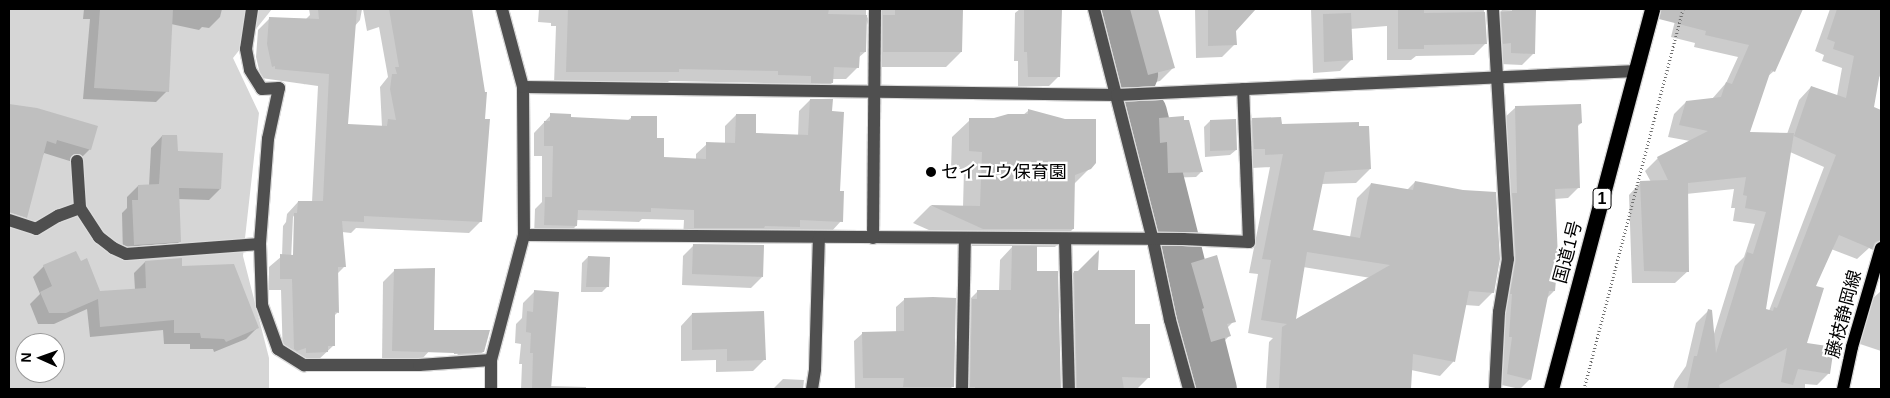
<!DOCTYPE html>
<meta charset="utf-8">
<style>
body{margin:0}
#map{position:relative;width:1890px;height:398px;overflow:hidden;background:#fff;font-family:Arial,"Noto Sans JP",sans-serif}
div>[style]{position:absolute}
.green>*{inset:0;background:#d6d6d6}
.shadow>*{inset:0;background:#0003}
.river>*{height:48px;margin:-24px;padding:0 24px;transform-origin:24px;border-radius:24px;background:#9d9d9d}
.building>*{inset:0;background:#bfbfbf}
.path>*{height:3px;margin-top:-1.5px;transform-origin:0;background:repeating-linear-gradient(90deg,#717171 0 1px,transparent 0 3.5px)}
.roads{filter:drop-shadow(1px 0 #dbdbdb) drop-shadow(-1px 0 #dbdbdb) drop-shadow(0 1px #dbdbdb) drop-shadow(0 -1px #dbdbdb)}
.minor>*{height:12px;margin:-6px;padding:0 6px;transform-origin:6px;border-radius:6px;background:#4f4f4f}
.major>*{height:12px;margin:-6px;padding:0 6px;transform-origin:6px;border-radius:6px;background:#000}
.highway>*{height:15px;margin:-7.5px;padding:0 7.5px;transform-origin:7.5px;border-radius:7.5px;background:#000}
.dots>*{width:14px;height:14px;translate:-50% -50%;box-sizing:border-box;border:2px solid #fff;border-radius:50%}
span{translate:-50% -50%;white-space:nowrap;text-align:center;line-height:1.15;-webkit-text-stroke:4.5px #fff;paint-order:stroke}
.shield-label span{padding:1px 4px;background:#fff;border:1px solid;border-radius:4px;-webkit-text-stroke-width:0}
.shield-label{font-size:16px;color:#000;font-weight:700}
.poi-label{font-size:18px;color:#000}
.left{translate:0 -50%;text-align:left}
.street-label{font-size:18px;color:#000}
.frame{position:absolute;inset:0;border:10px solid #000;pointer-events:none}
.north{position:absolute;left:15px;top:333px;width:50px;height:50px;box-sizing:border-box;background:#fff;border:1px solid #999;border-radius:50%;rotate:272deg;font-size:14px;font-weight:700;line-height:20px;text-align:center;color:#000}
.north::after{content:'';display:block;margin:auto;width:18px;height:22px;background:#000;clip-path:polygon(50% 0,100% 100%,50% 72%,0 100%)}
</style>
<div id="map">
<div class="green">
<i style="clip-path:polygon(evenodd,9px 9px,272px 9px,233px 58px,259px 113px,243px 256px,269px 358px,269px 389px,9px 389px,9px 9px,25px 343px,55px 343px,55px 373px,25px 373px,25px 343px)"></i>
</div>
<div class="shadow">
<i style="clip-path:polygon(84px 9px,222px 9px,220px 17px,209px 28px,202px 27px,199px 30px,171px 24px,167px 91px,156px 102px,83px 99px,90px 19px,83px 19px)"></i>
<i style="clip-path:polygon(evenodd,309px 9px,362px 9px,360px 20px,354px 27px,346px 125px,382px 127px,380px 87px,388px 77px,379px 27px,367px 31px,363px 9px,433px 9px,484px 120px,481px 221px,469px 233px,356px 228px,351px 233px,342px 232px,344px 267px,337px 274px,338px 312px,334px 316px,334px 345px,315px 363px,290px 364px,289px 361px,283px 361px,281px 290px,269px 290px,269px 267px,282px 256px,283px 226px,286px 222px,287px 214px,298px 202px,312px 202px,318px 86px,261px 78px,256px 57px,258px 30px,270px 18px,306px 19px,310px 15px,309px 9px,295px 214px,294px 261px,291px 261px,293px 217px,295px 214px)"></i>
<i style="clip-path:polygon(539px 9px,866px 9px,866px 19px,876px 9px,961px 9px,961px 52px,946px 67px,868px 67px,868px 25px,866px 19px,865px 52px,858px 58px,858px 67px,846px 79px,832px 79px,832px 83px,820px 95px,766px 86px,766px 83px,669px 81px,666px 84px,554px 84px,556px 26px,551px 26px,551px 23px,538px 22px)"></i>
<i style="clip-path:polygon(1020px 9px,1061px 9px,1059px 76px,1049px 86px,1018px 86px,1018px 61px,1014px 61px,1015px 13px)"></i>
<i style="clip-path:polygon(1114px 9px,1157px 9px,1173px 68px,1160px 81px,1135px 87px)"></i>
<i style="clip-path:polygon(1195px 9px,1249px 9px,1249px 14px,1235px 31px,1235px 44px,1222px 57px,1196px 58px)"></i>
<i style="clip-path:polygon(1311px 9px,1484px 10px,1486px 43px,1474px 55px,1416px 56px,1411px 60px,1387px 60px,1387px 26px,1350px 29px,1351px 60px,1340px 71px,1313px 73px)"></i>
<i style="clip-path:polygon(evenodd,1681px 9px,1801px 9px,1774px 71px,1767px 77px,1748px 133px,1787px 134px,1799px 100px,1811px 87px,1837px 96px,1842px 68px,1822px 61px,1824px 55px,1815px 51px,1830px 9px,1871px 9px,1864px 27px,1881px 34px,1881px 77px,1878px 76px,1873px 108px,1881px 112px,1881px 188px,1874px 203px,1881px 206px,1881px 254px,1869px 248px,1857px 259px,1831px 249px,1815px 286px,1805px 344px,1829px 373px,1817px 385px,1805px 384px,1805px 389px,1673px 389px,1675px 382px,1686px 366px,1696px 323px,1708px 311px,1713px 337px,1735px 266px,1744px 257px,1755px 224px,1733px 221px,1735px 208px,1731px 208px,1734px 189px,1686px 194px,1688px 271px,1675px 283px,1632px 283px,1629px 195px,1641px 182px,1651px 182px,1645px 171px,1658px 158px,1690px 141px,1668px 137px,1674px 114px,1686px 102px,1712px 99px,1726px 83px,1738px 57px,1694px 47px,1695px 43px,1671px 37px,1677px 13px,1681px 9px,1790px 152px,1824px 167px,1769px 311px,1764px 310px,1790px 152px)"></i>
<i style="clip-path:polygon(1502px 10px,1534px 11px,1534px 53px,1522px 65px,1500px 64px,1490px 22px)"></i>
<i style="clip-path:polygon(810px 100px,831px 112px,841px 221px,831px 232px,683px 238px,684px 220px,642px 219px,639px 222px,576px 220px,576px 226px,565px 237px,534px 236px,535px 209px,542px 202px,542px 156px,534px 156px,534px 133px,551px 115px,569px 118px,627px 121px,632px 117px,656px 139px,663px 159px,696px 160px,696px 154px,707px 144px,725px 144px,725px 126px,736px 115px,755px 134px,798px 136px,799px 111px)"></i>
<i style="clip-path:polygon(9px 105px,34px 109px,90px 149px,76px 163px,44px 153px,20px 202px,9px 200px)"></i>
<i style="clip-path:polygon(1515px 108px,1581px 123px,1577px 127px,1579px 187px,1568px 198px,1554px 199px,1554px 291px,1547px 298px,1530px 379px,1520px 389px,1497px 384px,1506px 270px,1504px 118px)"></i>
<i style="clip-path:polygon(1028px 111px,1090px 168px,1073px 185px,1073px 229px,1055px 247px,1036px 247px,1036px 272px,1057px 272px,1060px 389px,959px 389px,965px 304px,977px 292px,999px 291px,1000px 260px,1013px 246px,965px 246px,913px 223px,930px 206px,963px 207px,964px 169px,951px 169px,952px 137px,970px 120px,994px 120px,1023px 115px)"></i>
<i style="clip-path:polygon(1159px 119px,1201px 172px,1196px 177px,1163px 178px,1162px 148px,1155px 148px,1153px 125px)"></i>
<i style="clip-path:polygon(evenodd,1253px 119px,1281px 125px,1370px 169px,1356px 183px,1321px 184px,1311px 231px,1350px 237px,1357px 198px,1371px 184px,1407px 190px,1415px 182px,1493px 292px,1479px 306px,1465px 305px,1453px 362px,1440px 376px,1411px 370px,1410px 389px,1266px 389px,1269px 342px,1273px 338px,1248px 333px,1258px 274px,1249px 273px,1270px 167px,1252px 168px,1239px 133px,1253px 119px,1303px 267px,1371px 278px,1294px 322px,1303px 267px)"></i>
<i style="clip-path:polygon(1210px 121px,1236px 150px,1230px 155px,1205px 157px,1204px 127px)"></i>
<i style="clip-path:polygon(162px 136px,176px 152px,220px 189px,209px 200px,178px 199px,180px 241px,168px 253px,123px 256px,122px 213px,127px 208px,127px 197px,138px 186px,149px 186px,151px 148px)"></i>
<i style="clip-path:polygon(694px 245px,762px 277px,751px 288px,682px 285px,683px 256px)"></i>
<i style="clip-path:polygon(588px 257px,608px 286px,602px 292px,581px 292px,582px 263px)"></i>
<i style="clip-path:polygon(145px 262px,181px 267px,257px 328px,246px 339px,214px 352px,213px 349px,190px 349px,190px 344px,164px 344px,163px 330px,90px 337px,87px 309px,54px 324px,38px 324px,30px 304px,40px 294px,33px 277px,44px 266px,99px 293px,135px 290px,134px 273px)"></i>
<i style="clip-path:polygon(1192px 264px,1234px 321px,1227px 328px,1229px 336px,1218px 348px,1199px 352px,1191px 321px,1193px 319px,1180px 276px)"></i>
<i style="clip-path:polygon(395px 270px,432px 348px,421px 360px,382px 361px,383px 282px)"></i>
<i style="clip-path:polygon(1097px 271px,1134px 325px,1149px 377px,1137px 389px,1065px 389px,1062px 285px,1074px 272px)"></i>
<i style="clip-path:polygon(535px 291px,549px 386px,586px 387px,586px 389px,521px 389px,522px 364px,519px 364px,521px 344px,515px 343px,516px 324px,522px 318px,523px 303px)"></i>
<i style="clip-path:polygon(1881px 291px,1881px 351px,1857px 343px,1872px 299px)"></i>
<i style="clip-path:polygon(905px 299px,953px 386px,950px 389px,855px 389px,854px 341px,863px 333px,896px 332px,896px 307px)"></i>
<i style="clip-path:polygon(692px 314px,764px 360px,753px 371px,716px 372px,716px 360px,681px 361px,681px 326px)"></i>
<i style="clip-path:polygon(457px 343px,484px 351px,472px 363px,458px 364px)"></i>
<i style="clip-path:polygon(783px 379px,804px 380px,803px 389px,773px 389px)"></i>
</div>
<div class="river">
<i style="left:1115px;top:9px;width:68px;rotate:73.7deg"></i>
<i style="left:1143px;top:113px;width:285px;rotate:75.8deg"></i>
</div>
<div class="building">
<i style="clip-path:polygon(100px 9px,173px 9px,169px 92px,94px 88px)"></i>
<i style="clip-path:polygon(318px 9px,357px 9px,348px 124px,387px 126px,388px 119px,396px 120px,390px 89px,392px 74px,397px 74px,395px 67px,399px 67px,389px 9px,472px 9px,485px 92px,487px 92px,485px 119px,490px 119px,482px 222px,364px 216px,364px 222px,342px 221px,346px 267px,338px 267px,339px 313px,335px 312px,335px 346px,328px 346px,328px 352px,306px 353px,306px 348px,297px 351px,294px 349px,292px 279px,280px 279px,280px 254px,293px 255px,294px 213px,297px 213px,298px 201px,323px 201px,329px 74px,275px 69px,275px 66px,272px 67px,267px 44px,269px 17px,319px 19px)"></i>
<i style="clip-path:polygon(568px 9px,829px 9px,828px 14px,867px 15px,866px 52px,860px 52px,859px 68px,834px 67px,833px 83px,811px 83px,811px 76px,778px 75px,778px 71px,679px 69px,679px 72px,566px 72px)"></i>
<i style="clip-path:polygon(895px 9px,963px 9px,962px 52px,883px 52px,883px 15px,895px 15px)"></i>
<i style="clip-path:polygon(1024px 9px,1062px 9px,1060px 77px,1028px 77px,1027px 52px,1024px 52px)"></i>
<i style="clip-path:polygon(1130px 9px,1158px 9px,1175px 68px,1148px 75px)"></i>
<i style="clip-path:polygon(1208px 9px,1256px 9px,1236px 31px,1237px 45px,1208px 46px)"></i>
<i style="clip-path:polygon(1424px 9px,1424px 13px,1485px 12px,1487px 44px,1424px 45px,1424px 49px,1398px 49px,1398px 10px)"></i>
<i style="clip-path:polygon(1512px 9px,1536px 10px,1535px 54px,1511px 53px,1511px 43px,1503px 44px,1501px 12px,1512px 11px)"></i>
<i style="clip-path:polygon(1661px 9px,1803px 9px,1775px 72px,1771px 70px,1750px 132px,1794px 133px,1766px 309px,1773px 311px,1774px 307px,1777px 308px,1836px 155px,1794px 136px,1811px 86px,1846px 98px,1854px 56px,1833px 49px,1835px 42px,1827px 39px,1837px 9px,1881px 9px,1881px 67px,1874px 107px,1881px 110px,1881px 240px,1875px 242px,1872px 249px,1839px 235px,1816px 286px,1824px 288px,1807px 343px,1834px 347px,1830px 374px,1798px 369px,1793px 385px,1781px 382px,1787px 348px,1719px 385px,1720px 389px,1687px 389px,1694px 356px,1697px 356px,1708px 309px,1712px 310px,1716px 353px,1747px 252px,1753px 254px,1766px 212px,1745px 208px,1747px 196px,1743px 195px,1746px 177px,1688px 183px,1689px 272px,1644px 271px,1640px 181px,1668px 180px,1657px 157px,1708px 131px,1679px 125px,1686px 101px,1721px 97px,1726px 82px,1732px 84px,1749px 45px,1705px 35px,1706px 31px,1659px 19px)"></i>
<i style="clip-path:polygon(1351px 13px,1353px 60px,1324px 62px,1323px 14px)"></i>
<i style="clip-path:polygon(810px 99px,833px 99px,832px 111px,844px 112px,840px 191px,844px 191px,843px 222px,800px 220px,800px 227px,765px 226px,764px 228px,694px 228px,694px 210px,651px 208px,651px 212px,578px 210px,577px 226px,544px 225px,545px 197px,552px 197px,553px 146px,544px 146px,544px 121px,550px 121px,550px 113px,571px 114px,571px 117px,631px 120px,631px 116px,657px 116px,657px 138px,664px 138px,664px 157px,706px 159px,706px 142px,735px 143px,736px 114px,756px 114px,756px 133px,808px 135px)"></i>
<i style="clip-path:polygon(9px 104px,37px 108px,98px 126px,91px 150px,57px 140px,56px 144px,47px 141px,27px 218px,9px 212px)"></i>
<i style="clip-path:polygon(1581px 104px,1582px 123px,1578px 124px,1580px 188px,1555px 189px,1558px 258px,1555px 291px,1549px 291px,1531px 380px,1507px 374px,1512px 337px,1509px 337px,1512px 294px,1510px 294px,1516px 259px,1512px 193px,1517px 193px,1515px 106px)"></i>
<i style="clip-path:polygon(1028px 109px,1065px 119px,1096px 119px,1096px 163px,1091px 169px,1075px 175px,1074px 229px,983px 229px,930px 205px,980px 206px,982px 152px,969px 151px,969px 118px,994px 118px,1008px 114px,1028px 114px)"></i>
<i style="clip-path:polygon(1184px 116px,1184px 120px,1189px 120px,1203px 172px,1168px 173px,1167px 142px,1160px 143px,1159px 118px)"></i>
<i style="clip-path:polygon(evenodd,1281px 117px,1282px 124px,1359px 122px,1359px 126px,1369px 126px,1371px 169px,1325px 172px,1313px 230px,1360px 238px,1371px 183px,1413px 190px,1415px 181px,1463px 190px,1496px 192px,1500px 259px,1494px 293px,1469px 291px,1455px 362px,1413px 354px,1411px 389px,1279px 389px,1282px 327px,1287px 324px,1261px 320px,1271px 260px,1262px 259px,1283px 154px,1265px 155px,1265px 149px,1254px 149px,1252px 118px,1281px 117px,1307px 252px,1390px 265px,1296px 319px,1307px 252px)"></i>
<i style="clip-path:polygon(1236px 119px,1237px 150px,1210px 151px,1210px 120px)"></i>
<i style="clip-path:polygon(162px 135px,177px 135px,178px 151px,223px 153px,221px 189px,179px 188px,181px 242px,134px 245px,132px 200px,138px 200px,138px 185px,159px 184px)"></i>
<i style="clip-path:polygon(693px 244px,764px 245px,763px 277px,692px 274px)"></i>
<i style="clip-path:polygon(1012px 246px,1037px 246px,1037px 271px,1058px 271px,1061px 389px,975px 389px,975px 387px,970px 387px,972px 299px,977px 299px,977px 290px,1011px 290px)"></i>
<i style="clip-path:polygon(1099px 250px,1098px 270px,1135px 270px,1135px 324px,1150px 324px,1150px 378px,1122px 377px,1124px 389px,1077px 389px,1074px 271px,1078px 271px)"></i>
<i style="clip-path:polygon(76px 251px,81px 261px,87px 258px,100px 291px,146px 288px,145px 261px,182px 258px,182px 266px,234px 264px,259px 328px,226px 342px,224px 339px,201px 338px,200px 333px,174px 333px,174px 320px,100px 327px,98px 299px,66px 313px,49px 313px,40px 292px,52px 286px,43px 265px)"></i>
<i style="clip-path:polygon(1217px 255px,1236px 322px,1227px 324px,1231px 336px,1211px 342px,1202px 309px,1204px 308px,1191px 263px)"></i>
<i style="clip-path:polygon(588px 256px,610px 257px,609px 287px,586px 287px)"></i>
<i style="clip-path:polygon(435px 268px,434px 330px,490px 330px,484px 352px,454px 354px,454px 353px,392px 351px,394px 269px)"></i>
<i style="clip-path:polygon(534px 290px,559px 292px,551px 389px,532px 389px,533px 353px,530px 353px,531px 333px,526px 332px,527px 311px,533px 312px)"></i>
<i style="clip-path:polygon(933px 297px,956px 298px,954px 387px,903px 387px,904px 378px,863px 378px,862px 332px,904px 331px,904px 298px)"></i>
<i style="clip-path:polygon(764px 311px,766px 360px,727px 361px,727px 349px,692px 350px,692px 313px)"></i>
</div>
<div class="path">
<i style="left:1584px;top:389px;width:393px;rotate:-75.4deg"></i>
</div>
<div class="roads">
<div class="minor">
<i style="left:252px;top:9px;width:40px;rotate:98.5deg"></i>
<i style="left:246px;top:49px;width:21px;rotate:79deg"></i>
<i style="left:250px;top:70px;width:22px;rotate:58deg"></i>
<i style="left:262px;top:89px;width:17px;rotate:-3deg"></i>
<i style="left:279px;top:88px;width:52px;rotate:102.2deg"></i>
<i style="left:268px;top:139px;width:105px;rotate:94.4deg"></i>
<i style="left:260px;top:244px;width:61px;rotate:88.1deg"></i>
<i style="left:262px;top:305px;width:47px;rotate:70deg"></i>
<i style="left:278px;top:349px;width:31px;rotate:32deg"></i>
<i style="left:304px;top:365px;width:115px"></i>
<i style="left:419px;top:365px;width:72px;rotate:-4deg"></i>
<i style="left:1094px;top:9px;width:238px;rotate:75.7deg"></i>
<i style="left:1153px;top:240px;width:82px;rotate:78deg"></i>
<i style="left:1170px;top:320px;width:72px;rotate:74.6deg"></i>
<i style="left:1493px;top:9px;width:250px;rotate:86.6deg"></i>
<i style="left:1508px;top:259px;width:54px;rotate:99.6deg"></i>
<i style="left:1499px;top:312px;width:77px;rotate:93deg"></i>
<i style="left:523px;top:87px;width:594px;rotate:0.77deg"></i>
<i style="left:1117px;top:95px;width:520px;rotate:-2.65deg"></i>
<i style="left:77px;top:161px;width:47px;rotate:86.3deg"></i>
<i style="left:80px;top:208px;width:35px;rotate:57deg"></i>
<i style="left:99px;top:237px;width:18px;rotate:38deg"></i>
<i style="left:113px;top:248px;width:14px;rotate:25deg"></i>
<i style="left:126px;top:254px;width:134px;rotate:-4.3deg"></i>
<i style="left:9px;top:220px;width:28px;rotate:18deg"></i>
<i style="left:36px;top:229px;width:26px;rotate:-31deg"></i>
<i style="left:58px;top:216px;width:23px;rotate:-20deg"></i>
<i style="left:524px;top:235px;width:659px;rotate:0.35deg"></i>
<i style="left:1183px;top:239px;width:66px;rotate:2.6deg"></i>
<i style="left:1249px;top:242px;width:153px;rotate:-92.2deg"></i>
<i style="left:873px;top:238px;width:229px;rotate:-89.5deg"></i>
<i style="left:1065px;top:239px;width:150px;rotate:88.5deg"></i>
<i style="left:491px;top:389px;width:29px;rotate:-90deg"></i>
<i style="left:491px;top:360px;width:129px;rotate:-75.2deg"></i>
<i style="left:524px;top:235px;width:148px;rotate:-90.4deg"></i>
<i style="left:523px;top:87px;width:81px;rotate:-105.1deg"></i>
<i style="left:812px;top:389px;width:20px;rotate:-81deg"></i>
<i style="left:815px;top:369px;width:131px;rotate:-88.3deg"></i>
<i style="left:962px;top:389px;width:150px;rotate:-88.9deg"></i>
</div>
<div class="major">
<i style="left:1843px;top:389px;width:43px;rotate:-77.9deg"></i>
<i style="left:1852px;top:347px;width:103px;rotate:-73.7deg"></i>
</div>
<div class="highway">
<i style="left:1551px;top:389px;width:393px;rotate:-75.1deg"></i>
</div>
</div>
<div class="dots">
<i style="left:931px;top:172px;background:#000"></i>
</div>
<div class="shield-label">
<span style="left:1602px;top:199px">1</span>
</div>
<div class="poi-label">
<span class="left" style="left:941px;top:172px">セイユウ保育園</span>
</div>
<div class="street-label">
<span style="left:1568px;top:252px;rotate:-75deg">国道1号</span>
<span style="left:1844px;top:314px;rotate:-75deg">藤枝静岡線</span>
</div>
<div class="frame"></div>
<div class="north">N</div>
</div>
